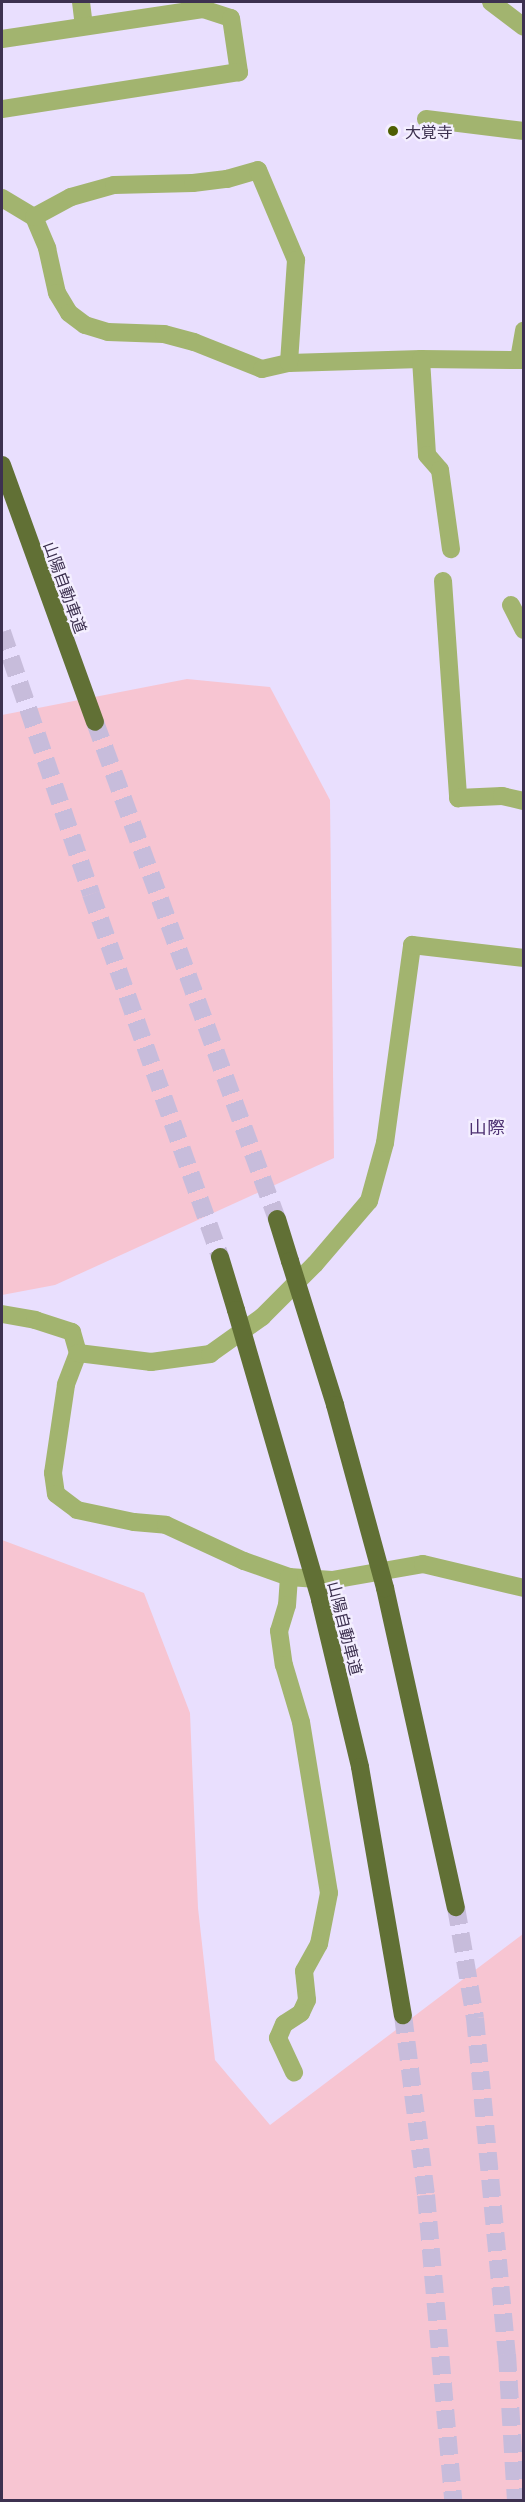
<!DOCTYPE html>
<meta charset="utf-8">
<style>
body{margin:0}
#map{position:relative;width:525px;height:2502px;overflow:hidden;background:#e9dffe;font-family:Georgia,"Noto Sans JP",serif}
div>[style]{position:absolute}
.green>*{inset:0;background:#f7c5d2}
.highway-tunnel>*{height:18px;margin-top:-9px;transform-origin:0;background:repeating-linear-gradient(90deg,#c7bcdb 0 18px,transparent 0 27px)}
.minor>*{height:18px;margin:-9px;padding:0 9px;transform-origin:9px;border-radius:9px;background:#a2b46f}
.highway>*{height:18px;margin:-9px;padding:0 9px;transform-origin:9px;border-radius:9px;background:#617035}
.highway-bridge>*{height:18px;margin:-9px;padding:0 9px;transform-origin:9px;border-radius:9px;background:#617035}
.dots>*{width:16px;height:16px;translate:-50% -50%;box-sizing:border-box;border:3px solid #f4efff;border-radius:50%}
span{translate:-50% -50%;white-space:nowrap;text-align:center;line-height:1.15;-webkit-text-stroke:4.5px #f4efff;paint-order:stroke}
.poi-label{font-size:16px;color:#3d3150}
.left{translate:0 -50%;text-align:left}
.street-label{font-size:16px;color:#3d3150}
.neighbourhood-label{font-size:18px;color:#4c3071}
.frame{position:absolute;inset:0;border:3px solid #3d3150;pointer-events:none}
</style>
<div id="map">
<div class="green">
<i style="clip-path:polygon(187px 679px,270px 687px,330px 800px,334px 1158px,55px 1285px,2px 1295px,2px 715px)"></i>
<i style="clip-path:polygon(2px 1540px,144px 1593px,190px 1713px,198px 1908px,215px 2060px,270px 2125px,523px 1934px,523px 2500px,2px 2500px)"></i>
</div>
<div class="highway-tunnel">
<i style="left:2px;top:632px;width:277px;rotate:71.2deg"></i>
<i style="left:91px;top:894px;width:385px;rotate:70.4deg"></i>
<i style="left:95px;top:722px;width:529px;rotate:69.89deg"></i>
<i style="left:456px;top:1907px;width:113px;rotate:80.3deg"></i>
<i style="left:475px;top:2018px;width:338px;rotate:84.6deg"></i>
<i style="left:507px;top:2354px;width:146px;rotate:86.5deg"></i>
<i style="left:403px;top:2015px;width:181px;rotate:82.7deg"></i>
<i style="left:426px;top:2195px;width:306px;rotate:84.9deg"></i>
</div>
<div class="minor">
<i style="left:81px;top:2px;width:23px;rotate:83deg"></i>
<i style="left:491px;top:2px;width:41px;rotate:37.1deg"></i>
<i style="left:2px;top:39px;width:203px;rotate:-8.5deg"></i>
<i style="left:203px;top:9px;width:29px;rotate:18deg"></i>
<i style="left:231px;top:18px;width:55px;rotate:81.6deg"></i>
<i style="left:239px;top:72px;width:240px;rotate:171.1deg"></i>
<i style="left:426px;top:119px;width:99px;rotate:7deg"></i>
<i style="left:2px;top:198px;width:37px;rotate:31deg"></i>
<i style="left:34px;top:217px;width:34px;rotate:67deg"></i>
<i style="left:47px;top:248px;width:46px;rotate:77.5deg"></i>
<i style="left:57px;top:293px;width:23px;rotate:59deg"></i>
<i style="left:69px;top:313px;width:20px;rotate:37deg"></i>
<i style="left:85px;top:325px;width:24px;rotate:17deg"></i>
<i style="left:108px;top:332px;width:56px;rotate:2deg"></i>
<i style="left:164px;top:334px;width:31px;rotate:15deg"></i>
<i style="left:194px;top:342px;width:73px;rotate:21.7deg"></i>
<i style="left:262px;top:369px;width:28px;rotate:-13deg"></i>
<i style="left:289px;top:363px;width:132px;rotate:-1.7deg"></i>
<i style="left:421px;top:359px;width:103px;rotate:0.6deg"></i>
<i style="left:34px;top:217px;width:42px;rotate:-28.4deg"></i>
<i style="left:71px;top:197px;width:45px;rotate:-15.6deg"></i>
<i style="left:114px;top:185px;width:79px;rotate:-1.5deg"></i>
<i style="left:193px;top:183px;width:34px;rotate:-7deg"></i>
<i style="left:227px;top:179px;width:32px;rotate:-16deg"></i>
<i style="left:258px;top:170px;width:98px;rotate:67.1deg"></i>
<i style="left:296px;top:260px;width:103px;rotate:93.9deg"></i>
<i style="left:421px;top:359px;width:96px;rotate:86.4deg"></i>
<i style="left:427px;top:455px;width:20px;rotate:49deg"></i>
<i style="left:440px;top:470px;width:80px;rotate:82.1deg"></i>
<i style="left:519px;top:359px;width:29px;rotate:-80deg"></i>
<i style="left:443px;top:581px;width:218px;rotate:86deg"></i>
<i style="left:458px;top:798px;width:44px;rotate:-2.6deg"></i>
<i style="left:502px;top:796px;width:23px;rotate:13deg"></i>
<i style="left:511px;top:605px;width:28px;rotate:63deg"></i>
<i style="left:2px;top:1314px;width:34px;rotate:10deg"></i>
<i style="left:35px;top:1320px;width:39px;rotate:18deg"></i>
<i style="left:72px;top:1332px;width:22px;rotate:74deg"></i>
<i style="left:78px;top:1353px;width:34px;rotate:111deg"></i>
<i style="left:66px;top:1385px;width:89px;rotate:98.4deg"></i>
<i style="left:53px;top:1473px;width:21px;rotate:82deg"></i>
<i style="left:56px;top:1494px;width:26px;rotate:37deg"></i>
<i style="left:77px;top:1510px;width:58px;rotate:11.9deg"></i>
<i style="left:134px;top:1522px;width:32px;rotate:5deg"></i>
<i style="left:166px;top:1525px;width:86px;rotate:24.8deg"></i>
<i style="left:244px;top:1561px;width:48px;rotate:19.6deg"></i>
<i style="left:289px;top:1577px;width:43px;rotate:4deg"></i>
<i style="left:332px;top:1580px;width:92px;rotate:-10deg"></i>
<i style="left:423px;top:1564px;width:104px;rotate:13.4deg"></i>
<i style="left:78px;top:1353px;width:74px;rotate:7deg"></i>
<i style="left:151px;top:1362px;width:60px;rotate:-7.7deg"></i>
<i style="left:210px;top:1354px;width:64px;rotate:-35.4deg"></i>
<i style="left:262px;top:1317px;width:75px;rotate:-45deg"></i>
<i style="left:315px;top:1264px;width:83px;rotate:-49.4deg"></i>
<i style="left:369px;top:1201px;width:60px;rotate:-74.6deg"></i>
<i style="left:385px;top:1143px;width:200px;rotate:-82.2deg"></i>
<i style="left:412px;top:945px;width:113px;rotate:6.6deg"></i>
<i style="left:289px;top:1577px;width:28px;rotate:94deg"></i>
<i style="left:287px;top:1605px;width:27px;rotate:107deg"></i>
<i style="left:279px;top:1631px;width:34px;rotate:82deg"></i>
<i style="left:284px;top:1665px;width:59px;rotate:73.4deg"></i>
<i style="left:301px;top:1722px;width:173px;rotate:80.7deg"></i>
<i style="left:329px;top:1893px;width:52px;rotate:101.1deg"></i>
<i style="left:319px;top:1944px;width:31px;rotate:119deg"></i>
<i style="left:304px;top:1971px;width:29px;rotate:84deg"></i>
<i style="left:307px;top:2000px;width:14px;rotate:115deg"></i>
<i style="left:301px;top:2013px;width:20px;rotate:147deg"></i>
<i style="left:284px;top:2024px;width:15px;rotate:113deg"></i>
<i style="left:278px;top:2038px;width:38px;rotate:65deg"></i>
</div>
<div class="highway">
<i style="left:2px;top:465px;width:273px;rotate:70.1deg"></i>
<i style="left:277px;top:1219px;width:44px;rotate:72.8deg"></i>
<i style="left:220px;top:1257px;width:55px;rotate:73.2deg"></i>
<i style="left:385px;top:1588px;width:327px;rotate:77.5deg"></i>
<i style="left:320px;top:1600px;width:172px;rotate:76.5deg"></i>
<i style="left:360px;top:1767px;width:252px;rotate:80.2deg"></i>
</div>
<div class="highway-bridge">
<i style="left:290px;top:1261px;width:151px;rotate:72.6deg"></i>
<i style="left:335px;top:1405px;width:190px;rotate:74.7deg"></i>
<i style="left:236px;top:1310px;width:302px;rotate:73.8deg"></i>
</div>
<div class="dots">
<i style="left:393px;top:131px;background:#4e5f02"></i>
</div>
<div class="poi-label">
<span class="left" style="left:405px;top:131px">大覚寺</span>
</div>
<div class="street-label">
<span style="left:66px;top:587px;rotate:70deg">山陽自動車道</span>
<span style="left:346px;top:1628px;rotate:76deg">山陽自動車道</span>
</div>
<div class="neighbourhood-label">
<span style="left:487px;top:1126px">山際</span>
</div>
<div class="frame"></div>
</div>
